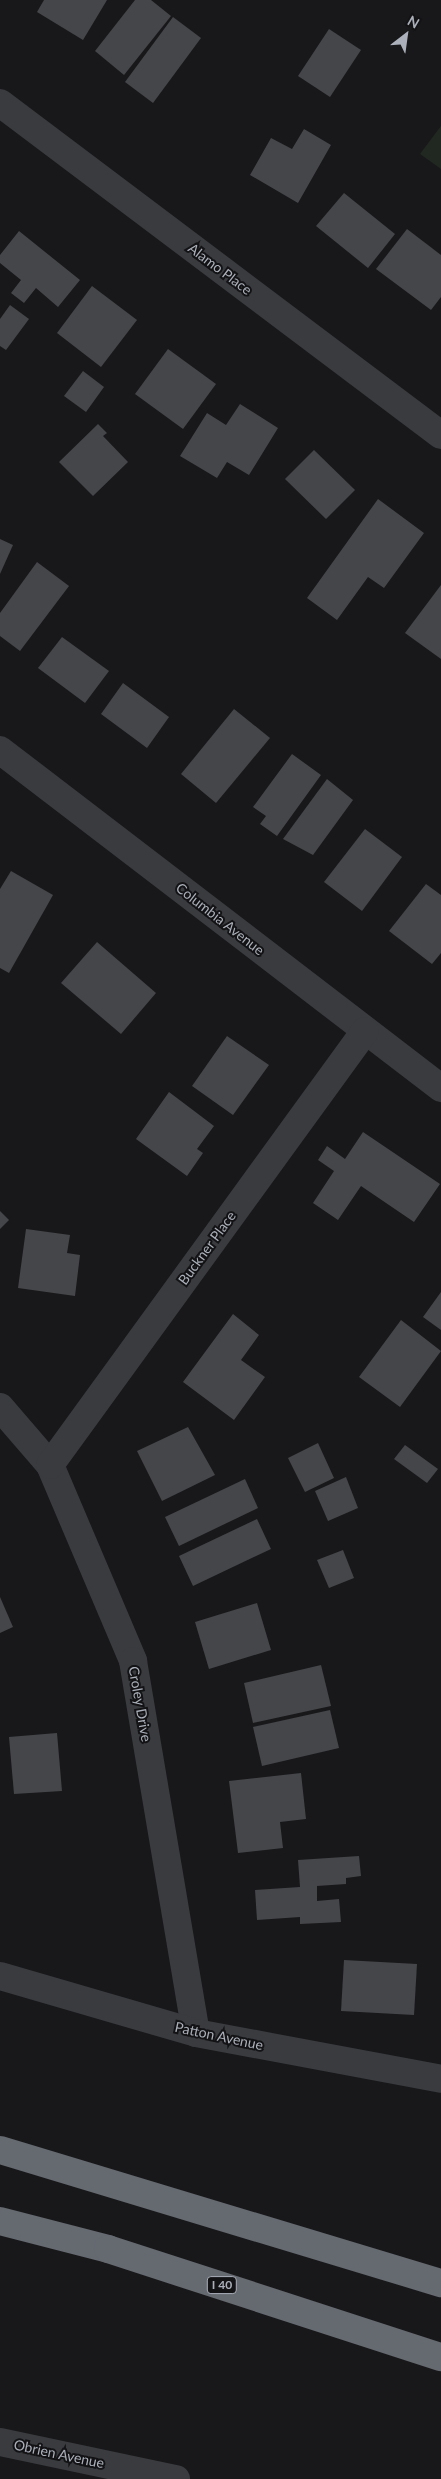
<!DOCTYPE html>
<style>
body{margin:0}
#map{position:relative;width:441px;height:2479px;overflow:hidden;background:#18181a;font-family:Lato,sans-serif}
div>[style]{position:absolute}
.green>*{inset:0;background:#202821}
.building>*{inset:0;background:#45464a}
.minor>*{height:28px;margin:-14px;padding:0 14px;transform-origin:14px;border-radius:14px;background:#393b3f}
.highway>*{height:28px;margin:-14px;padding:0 14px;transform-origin:14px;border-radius:14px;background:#656970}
span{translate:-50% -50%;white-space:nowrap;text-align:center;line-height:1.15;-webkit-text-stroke:4px #131315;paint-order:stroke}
.shield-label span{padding:1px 4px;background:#131315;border:1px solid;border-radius:4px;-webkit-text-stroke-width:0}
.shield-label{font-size:12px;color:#abb0ba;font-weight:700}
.street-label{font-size:14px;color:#abb0ba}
.north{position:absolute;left:381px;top:10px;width:50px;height:50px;-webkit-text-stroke:4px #131315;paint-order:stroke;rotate:30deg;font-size:14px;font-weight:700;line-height:20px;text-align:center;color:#abb0ba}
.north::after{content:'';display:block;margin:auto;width:18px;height:22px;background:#abb0ba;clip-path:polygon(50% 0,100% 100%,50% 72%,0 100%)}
</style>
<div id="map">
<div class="green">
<i style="clip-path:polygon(441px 126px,441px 169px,420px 154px)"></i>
</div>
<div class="building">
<i style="clip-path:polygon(44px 0,107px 0,83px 40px,37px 12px)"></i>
<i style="clip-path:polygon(135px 0,151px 0,171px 16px,124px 75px,95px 51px)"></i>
<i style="clip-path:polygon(173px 17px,201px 38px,153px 103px,125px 82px)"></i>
<i style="clip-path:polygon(329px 29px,361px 50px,330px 97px,298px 76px)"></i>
<i style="clip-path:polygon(304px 129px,331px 145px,298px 203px,250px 175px,271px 138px,292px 149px)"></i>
<i style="clip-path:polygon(344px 193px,395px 234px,368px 268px,316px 226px)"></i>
<i style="clip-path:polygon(407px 229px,441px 255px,441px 297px,431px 310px,376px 269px)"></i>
<i style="clip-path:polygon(19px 231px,80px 280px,58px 307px,36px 288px,24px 303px,11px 293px,21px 280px,0 263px,0 255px)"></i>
<i style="clip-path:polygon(92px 286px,137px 320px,101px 367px,57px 333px)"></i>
<i style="clip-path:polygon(10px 305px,29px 319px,6px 350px,0 346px,0 319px)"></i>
<i style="clip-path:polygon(168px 349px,216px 384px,183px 429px,135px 394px)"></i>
<i style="clip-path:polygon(83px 371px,104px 387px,86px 412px,64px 396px)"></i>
<i style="clip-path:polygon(240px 404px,278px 428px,249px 475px,227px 462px,217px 478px,180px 456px,207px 413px,226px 425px)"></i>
<i style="clip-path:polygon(98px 424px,107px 433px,103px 436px,128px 462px,93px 496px,59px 462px)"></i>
<i style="clip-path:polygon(314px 450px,355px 490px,326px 519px,285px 479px)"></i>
<i style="clip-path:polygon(378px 499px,424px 533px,384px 588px,368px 577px,337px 620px,307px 598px)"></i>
<i style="clip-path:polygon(0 539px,13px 545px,0 574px)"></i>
<i style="clip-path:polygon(37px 562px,69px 586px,20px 651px,0 636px,0 613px)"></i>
<i style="clip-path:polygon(441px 585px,441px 659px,405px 633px)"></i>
<i style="clip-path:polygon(62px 637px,109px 671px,85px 703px,38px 668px)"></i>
<i style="clip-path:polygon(123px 683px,169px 717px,147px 748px,101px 714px)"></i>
<i style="clip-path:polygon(234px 709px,270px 738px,216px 803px,181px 774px)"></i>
<i style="clip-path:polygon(292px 754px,321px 775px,277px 836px,260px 824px,266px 816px,253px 807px)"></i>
<i style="clip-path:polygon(327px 779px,353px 800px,313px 855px,283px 839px)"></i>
<i style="clip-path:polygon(365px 829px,402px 857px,362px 911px,324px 882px)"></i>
<i style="clip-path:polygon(11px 871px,53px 895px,9px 973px,0 968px,0 889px)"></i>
<i style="clip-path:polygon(426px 884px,441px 895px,441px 953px,432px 964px,389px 931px)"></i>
<i style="clip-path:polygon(97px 942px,156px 993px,121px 1034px,61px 983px)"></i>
<i style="clip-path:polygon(227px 1036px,269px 1065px,233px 1115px,192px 1086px)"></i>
<i style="clip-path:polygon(169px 1092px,214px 1126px,197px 1149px,203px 1153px,187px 1176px,136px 1139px)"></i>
<i style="clip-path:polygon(363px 1132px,440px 1184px,414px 1222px,361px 1186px,338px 1220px,313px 1203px,334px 1171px,318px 1160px,327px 1146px,345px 1159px)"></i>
<i style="clip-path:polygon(0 1211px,9px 1220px,0 1229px)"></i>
<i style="clip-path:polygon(26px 1229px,70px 1235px,67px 1253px,80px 1255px,75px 1296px,18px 1288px)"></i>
<i style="clip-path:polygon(441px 1292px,441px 1330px,423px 1317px)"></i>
<i style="clip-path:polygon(233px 1314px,259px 1335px,241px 1360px,265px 1377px,234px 1420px,183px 1382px)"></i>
<i style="clip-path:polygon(401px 1320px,441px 1351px,400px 1407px,359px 1377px)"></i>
<i style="clip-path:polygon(188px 1427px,215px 1475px,162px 1501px,137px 1451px)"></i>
<i style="clip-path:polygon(318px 1443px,334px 1478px,305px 1492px,288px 1458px)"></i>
<i style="clip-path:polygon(405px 1445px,438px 1469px,427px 1483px,394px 1459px)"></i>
<i style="clip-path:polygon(346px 1477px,358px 1508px,328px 1521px,315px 1491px)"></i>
<i style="clip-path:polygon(245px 1479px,258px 1508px,179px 1546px,165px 1517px)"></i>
<i style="clip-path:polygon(257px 1519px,271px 1549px,193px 1586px,179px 1556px)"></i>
<i style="clip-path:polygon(343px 1550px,354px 1578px,329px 1588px,317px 1560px)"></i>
<i style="clip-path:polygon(0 1597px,13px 1627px,0 1633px)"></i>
<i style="clip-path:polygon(257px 1603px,271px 1650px,209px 1669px,195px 1622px)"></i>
<i style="clip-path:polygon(321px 1665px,331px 1706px,253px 1723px,244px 1683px)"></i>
<i style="clip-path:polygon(330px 1710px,339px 1748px,262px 1766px,253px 1727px)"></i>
<i style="clip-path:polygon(57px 1733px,62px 1791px,14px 1794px,9px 1737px)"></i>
<i style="clip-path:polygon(301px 1773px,306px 1819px,280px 1822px,283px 1848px,238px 1853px,229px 1781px)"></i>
<i style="clip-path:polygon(359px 1856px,361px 1876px,346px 1878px,346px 1884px,317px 1886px,317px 1901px,339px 1899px,341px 1922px,300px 1924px,300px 1917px,257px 1920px,255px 1890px,300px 1887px,298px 1860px)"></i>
<i style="clip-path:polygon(344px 1960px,417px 1964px,414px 2015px,341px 2011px)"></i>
</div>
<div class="minor">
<i style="left:0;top:103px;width:552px;rotate:36.97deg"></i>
<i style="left:0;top:750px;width:556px;rotate:37.47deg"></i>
<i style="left:0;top:1407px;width:77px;rotate:49.2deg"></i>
<i style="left:50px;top:1465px;width:213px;rotate:67deg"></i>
<i style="left:133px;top:1661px;width:377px;rotate:80.4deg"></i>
<i style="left:50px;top:1465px;width:536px;rotate:-54.03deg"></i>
<i style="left:0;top:1976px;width:204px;rotate:16.2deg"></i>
<i style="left:196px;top:2033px;width:249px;rotate:10.6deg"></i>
<i style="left:0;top:2442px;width:180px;rotate:11.9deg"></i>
</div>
<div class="highway">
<i style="left:0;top:2150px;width:461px;rotate:16.8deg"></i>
<i style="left:0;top:2221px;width:112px;rotate:14.5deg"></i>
<i style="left:108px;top:2249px;width:350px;rotate:18deg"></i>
</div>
<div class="shield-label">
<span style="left:222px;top:2285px">I 40</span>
</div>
<div class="street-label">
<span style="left:220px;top:269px;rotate:37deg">Alamo Place</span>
<span style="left:220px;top:919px;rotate:38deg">Columbia Avenue</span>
<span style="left:207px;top:1248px;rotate:-54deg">Buckner Place</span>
<span style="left:140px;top:1704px;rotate:80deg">Croley Drive</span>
<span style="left:219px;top:2036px;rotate:12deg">Patton Avenue</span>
<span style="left:59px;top:2454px;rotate:12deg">Obrien Avenue</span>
</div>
<div class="north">N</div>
</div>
